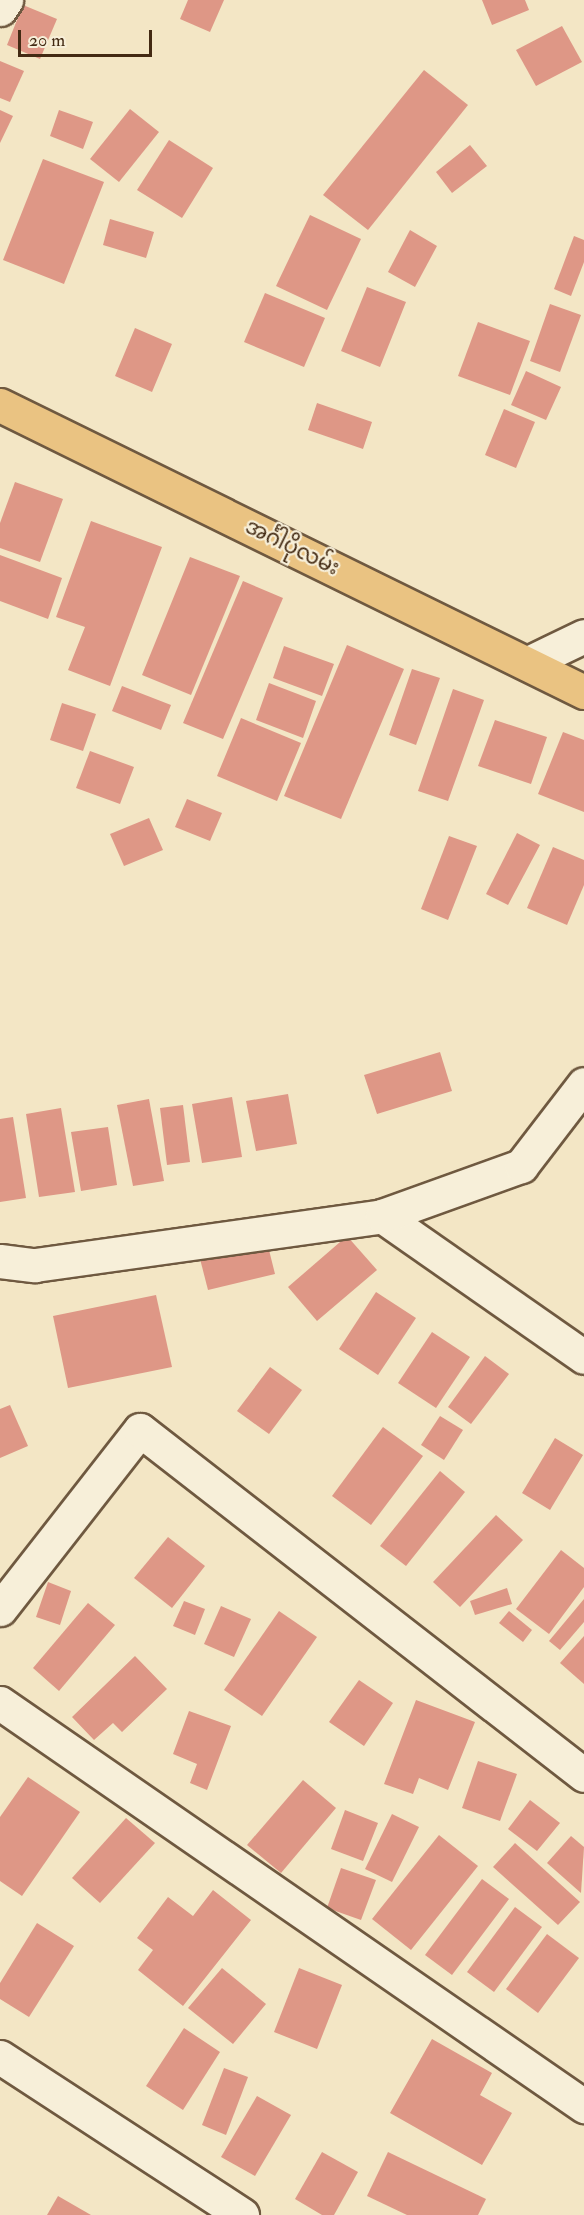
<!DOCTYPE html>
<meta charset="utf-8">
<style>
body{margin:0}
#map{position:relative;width:584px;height:2215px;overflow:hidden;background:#f3e6c5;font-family:"IM FELL Double Pica","Noto Sans Myanmar",serif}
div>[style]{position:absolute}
.building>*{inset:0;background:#de9786}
.roads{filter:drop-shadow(2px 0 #6f5940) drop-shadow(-2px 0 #6f5940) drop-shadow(0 2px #6f5940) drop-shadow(0 -2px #6f5940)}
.minor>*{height:33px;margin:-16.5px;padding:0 16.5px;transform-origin:16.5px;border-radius:16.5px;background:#f7efd9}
.primary>*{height:33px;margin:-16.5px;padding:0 16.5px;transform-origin:16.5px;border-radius:16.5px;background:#eac382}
span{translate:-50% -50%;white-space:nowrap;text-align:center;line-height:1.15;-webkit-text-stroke:4.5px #f7efd9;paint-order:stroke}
.street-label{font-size:21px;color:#432a13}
.scale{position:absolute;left:18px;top:30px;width:134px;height:27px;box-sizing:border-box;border:3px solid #432a13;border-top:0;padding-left:8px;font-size:18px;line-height:21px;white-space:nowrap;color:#432a13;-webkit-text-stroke:4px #f7efd9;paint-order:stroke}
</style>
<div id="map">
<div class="building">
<i style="clip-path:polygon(188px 0,224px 0,210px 32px,180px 19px)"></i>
<i style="clip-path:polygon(482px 0,525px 0,529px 10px,492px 25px)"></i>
<i style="clip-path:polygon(23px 5px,57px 19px,40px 59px,7px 45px)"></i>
<i style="clip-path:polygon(562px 26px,582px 62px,536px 86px,516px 50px)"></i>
<i style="clip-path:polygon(0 61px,24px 71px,10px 102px,0 98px)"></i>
<i style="clip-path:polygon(424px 70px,468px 105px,368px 230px,323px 195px)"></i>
<i style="clip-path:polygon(130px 109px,159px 132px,119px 182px,90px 159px)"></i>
<i style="clip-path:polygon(0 110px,13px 116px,0 143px)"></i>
<i style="clip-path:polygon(59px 110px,93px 122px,83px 149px,50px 136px)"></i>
<i style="clip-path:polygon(169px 140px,213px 168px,182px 218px,137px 190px)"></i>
<i style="clip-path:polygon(470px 145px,487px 166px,452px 193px,436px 172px)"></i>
<i style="clip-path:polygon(43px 159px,104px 182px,64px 284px,3px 260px)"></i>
<i style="clip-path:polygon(310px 215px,361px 239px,327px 310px,276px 286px)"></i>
<i style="clip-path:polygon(110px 219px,154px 232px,146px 258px,103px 245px)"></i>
<i style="clip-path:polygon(410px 230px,437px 246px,415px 287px,388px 272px)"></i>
<i style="clip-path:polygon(574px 236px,584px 240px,584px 262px,571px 296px,554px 289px)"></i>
<i style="clip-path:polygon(367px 287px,406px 302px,380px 367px,341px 351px)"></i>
<i style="clip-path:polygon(265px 293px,325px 318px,304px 367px,244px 342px)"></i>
<i style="clip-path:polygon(550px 304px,581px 315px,560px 372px,530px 361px)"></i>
<i style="clip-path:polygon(478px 322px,530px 341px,510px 395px,458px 376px)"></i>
<i style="clip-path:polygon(135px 328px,172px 344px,152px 392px,115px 376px)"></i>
<i style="clip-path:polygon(526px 371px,561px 387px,546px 420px,511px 405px)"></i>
<i style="clip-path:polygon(317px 403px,372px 422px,363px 449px,308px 430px)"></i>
<i style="clip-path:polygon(504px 409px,535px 422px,516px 468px,485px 455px)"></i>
<i style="clip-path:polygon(15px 482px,63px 499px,40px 562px,0 548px,0 523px)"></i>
<i style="clip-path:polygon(91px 521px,162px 547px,110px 686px,68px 670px,85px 627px,56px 617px)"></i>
<i style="clip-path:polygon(0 555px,62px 578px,48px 619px,0 601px)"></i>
<i style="clip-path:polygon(190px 557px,240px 576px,191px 695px,142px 675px)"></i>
<i style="clip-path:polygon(243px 581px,283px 598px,223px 739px,183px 723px)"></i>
<i style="clip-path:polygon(347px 645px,404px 669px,341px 819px,284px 796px)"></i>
<i style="clip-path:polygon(284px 646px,334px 664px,322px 696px,273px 678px)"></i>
<i style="clip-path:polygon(412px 669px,440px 678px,416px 745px,389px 735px)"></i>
<i style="clip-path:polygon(269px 683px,316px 701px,303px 738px,256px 720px)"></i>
<i style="clip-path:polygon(122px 686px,171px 705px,161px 730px,112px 711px)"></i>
<i style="clip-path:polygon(453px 689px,484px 700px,448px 801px,418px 791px)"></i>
<i style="clip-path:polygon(62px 703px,96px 714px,83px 751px,50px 740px)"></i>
<i style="clip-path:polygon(241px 718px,301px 743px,277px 801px,217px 776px)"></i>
<i style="clip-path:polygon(495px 720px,547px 737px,531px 784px,478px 766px)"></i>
<i style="clip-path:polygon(563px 732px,584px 740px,584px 812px,538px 794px)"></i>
<i style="clip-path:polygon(90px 751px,134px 767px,120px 804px,76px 788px)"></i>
<i style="clip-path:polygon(187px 799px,222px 813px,210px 841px,175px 827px)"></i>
<i style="clip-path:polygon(149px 818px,163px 850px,124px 866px,110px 834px)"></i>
<i style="clip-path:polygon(517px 833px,540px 845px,508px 905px,486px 894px)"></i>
<i style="clip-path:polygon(449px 836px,477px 846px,448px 920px,421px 909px)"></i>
<i style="clip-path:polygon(553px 847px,584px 860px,584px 885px,567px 925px,527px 908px)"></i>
<i style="clip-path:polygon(440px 1052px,452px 1091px,377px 1114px,364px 1075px)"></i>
<i style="clip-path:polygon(288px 1094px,297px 1144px,256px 1151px,246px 1101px)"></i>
<i style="clip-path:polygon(232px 1097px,242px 1157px,202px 1163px,192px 1104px)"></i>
<i style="clip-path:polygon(149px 1099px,164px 1181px,133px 1186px,117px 1105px)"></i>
<i style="clip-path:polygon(183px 1105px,190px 1162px,167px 1165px,160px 1108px)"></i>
<i style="clip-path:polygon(61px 1108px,75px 1192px,39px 1197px,26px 1114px)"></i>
<i style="clip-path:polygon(13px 1117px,26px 1198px,0 1202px,0 1119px)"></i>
<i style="clip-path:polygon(108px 1127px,117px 1185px,81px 1191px,71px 1132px)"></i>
<i style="clip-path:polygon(265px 1234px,275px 1274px,208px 1290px,198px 1251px)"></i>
<i style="clip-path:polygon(347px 1236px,377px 1270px,317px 1321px,288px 1287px)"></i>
<i style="clip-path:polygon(376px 1292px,416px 1318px,378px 1375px,339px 1349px)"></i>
<i style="clip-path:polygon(156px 1295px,172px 1367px,68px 1388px,53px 1316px)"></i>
<i style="clip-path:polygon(432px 1332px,470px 1357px,436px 1408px,398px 1383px)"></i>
<i style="clip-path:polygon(485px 1356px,509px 1374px,471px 1424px,448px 1407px)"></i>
<i style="clip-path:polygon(270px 1367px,302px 1390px,269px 1434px,237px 1411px)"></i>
<i style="clip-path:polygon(10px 1405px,28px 1446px,0 1458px,0 1409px)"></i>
<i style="clip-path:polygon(440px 1416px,463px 1430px,444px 1460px,421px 1445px)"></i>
<i style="clip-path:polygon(383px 1427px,423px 1456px,371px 1525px,332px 1496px)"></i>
<i style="clip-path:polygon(555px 1438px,583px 1455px,550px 1510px,522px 1493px)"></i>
<i style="clip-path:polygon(440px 1471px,465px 1492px,406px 1566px,380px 1546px)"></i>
<i style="clip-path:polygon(496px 1515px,523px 1540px,460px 1607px,433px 1582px)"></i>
<i style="clip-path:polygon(168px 1537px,205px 1566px,172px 1608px,134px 1578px)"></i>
<i style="clip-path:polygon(561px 1550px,584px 1568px,584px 1587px,549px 1634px,516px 1609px)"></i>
<i style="clip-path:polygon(48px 1582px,71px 1591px,60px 1625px,36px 1617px)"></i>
<i style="clip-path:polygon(507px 1588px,512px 1604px,475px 1615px,470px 1601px)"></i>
<i style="clip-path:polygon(584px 1599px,584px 1622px,560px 1650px,549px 1641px)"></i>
<i style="clip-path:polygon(184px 1601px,205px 1609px,195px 1635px,173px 1626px)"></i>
<i style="clip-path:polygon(88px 1603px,115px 1625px,59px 1691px,33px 1668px)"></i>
<i style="clip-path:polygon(221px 1606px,251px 1619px,234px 1657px,204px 1644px)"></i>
<i style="clip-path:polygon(279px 1611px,317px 1637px,262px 1716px,224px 1690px)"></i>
<i style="clip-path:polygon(509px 1611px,532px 1630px,523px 1642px,499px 1623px)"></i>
<i style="clip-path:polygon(584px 1636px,584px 1684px,560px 1663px)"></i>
<i style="clip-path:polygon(135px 1656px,167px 1689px,122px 1732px,113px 1723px,94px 1740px,72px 1717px)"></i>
<i style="clip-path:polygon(359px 1680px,393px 1703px,364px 1746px,329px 1722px)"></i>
<i style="clip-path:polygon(416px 1700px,475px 1722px,448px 1790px,419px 1778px,413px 1794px,384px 1784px)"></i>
<i style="clip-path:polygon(189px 1711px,231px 1726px,207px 1790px,190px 1783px,197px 1764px,173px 1754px)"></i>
<i style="clip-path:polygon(478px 1761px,517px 1774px,500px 1821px,462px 1808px)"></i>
<i style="clip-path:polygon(28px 1777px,80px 1812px,22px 1896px,0 1881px,0 1817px)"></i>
<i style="clip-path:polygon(303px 1780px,336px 1808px,281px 1873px,247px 1845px)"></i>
<i style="clip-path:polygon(530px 1800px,560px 1823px,537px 1851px,508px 1829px)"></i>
<i style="clip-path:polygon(345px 1810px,378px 1823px,363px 1861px,331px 1849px)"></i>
<i style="clip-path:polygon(392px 1814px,419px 1827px,392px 1882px,365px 1869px)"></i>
<i style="clip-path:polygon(126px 1818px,155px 1843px,100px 1903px,72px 1878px)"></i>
<i style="clip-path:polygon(439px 1835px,478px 1866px,411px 1950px,372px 1919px)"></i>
<i style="clip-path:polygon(571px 1836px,584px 1847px,581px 1893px,547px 1863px)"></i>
<i style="clip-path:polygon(515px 1843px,580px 1902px,558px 1925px,493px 1867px)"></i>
<i style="clip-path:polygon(341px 1868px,376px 1880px,361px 1920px,327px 1908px)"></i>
<i style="clip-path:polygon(482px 1879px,509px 1899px,452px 1975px,425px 1955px)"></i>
<i style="clip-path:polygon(213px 1890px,251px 1920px,183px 2006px,138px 1970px,153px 1950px,137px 1938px,168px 1897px,193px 1916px)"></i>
<i style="clip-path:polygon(515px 1907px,542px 1927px,494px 1992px,467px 1972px)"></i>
<i style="clip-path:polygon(37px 1923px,74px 1946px,29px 2017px,0 1999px,0 1983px)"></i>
<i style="clip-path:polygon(547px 1934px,579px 1958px,538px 2013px,506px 1989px)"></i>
<i style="clip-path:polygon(222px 1968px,266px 2004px,233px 2044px,188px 2008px)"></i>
<i style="clip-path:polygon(299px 1968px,342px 1985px,317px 2049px,274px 2032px)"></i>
<i style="clip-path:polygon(184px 2028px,220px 2052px,183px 2110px,146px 2086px)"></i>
<i style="clip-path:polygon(432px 2039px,492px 2073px,480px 2095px,512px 2113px,482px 2165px,390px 2113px)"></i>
<i style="clip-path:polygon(224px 2068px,248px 2077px,226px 2135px,202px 2125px)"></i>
<i style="clip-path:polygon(257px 2096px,291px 2115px,255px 2176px,221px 2157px)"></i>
<i style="clip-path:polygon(322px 2152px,358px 2172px,334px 2215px,322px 2215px,295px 2199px)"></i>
<i style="clip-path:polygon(388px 2152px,486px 2199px,478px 2215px,407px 2215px,367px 2196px)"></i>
<i style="clip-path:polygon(58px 2196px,91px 2215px,47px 2215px)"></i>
</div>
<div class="roads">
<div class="minor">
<i style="left:0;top:9px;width:11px;rotate:-56deg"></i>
<i style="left:528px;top:663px;width:62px;rotate:-25.7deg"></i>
<i style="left:382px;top:1216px;width:246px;rotate:34.9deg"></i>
<i style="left:0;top:1261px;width:35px;rotate:7deg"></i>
<i style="left:35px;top:1265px;width:350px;rotate:-8deg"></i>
<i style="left:382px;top:1216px;width:148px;rotate:-19.8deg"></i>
<i style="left:521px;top:1166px;width:103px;rotate:-52.5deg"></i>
<i style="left:0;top:1609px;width:227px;rotate:-52deg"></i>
<i style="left:140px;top:1430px;width:562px;rotate:37.85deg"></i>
<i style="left:0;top:1703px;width:710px;rotate:34.61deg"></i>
<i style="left:0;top:2057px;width:289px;rotate:33.1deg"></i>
</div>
<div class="primary">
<i style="left:0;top:405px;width:651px;rotate:26.17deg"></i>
</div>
</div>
<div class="street-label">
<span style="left:292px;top:548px;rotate:26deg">အင်္ဂါပိုလမ်း</span>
</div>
<div class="scale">20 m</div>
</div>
